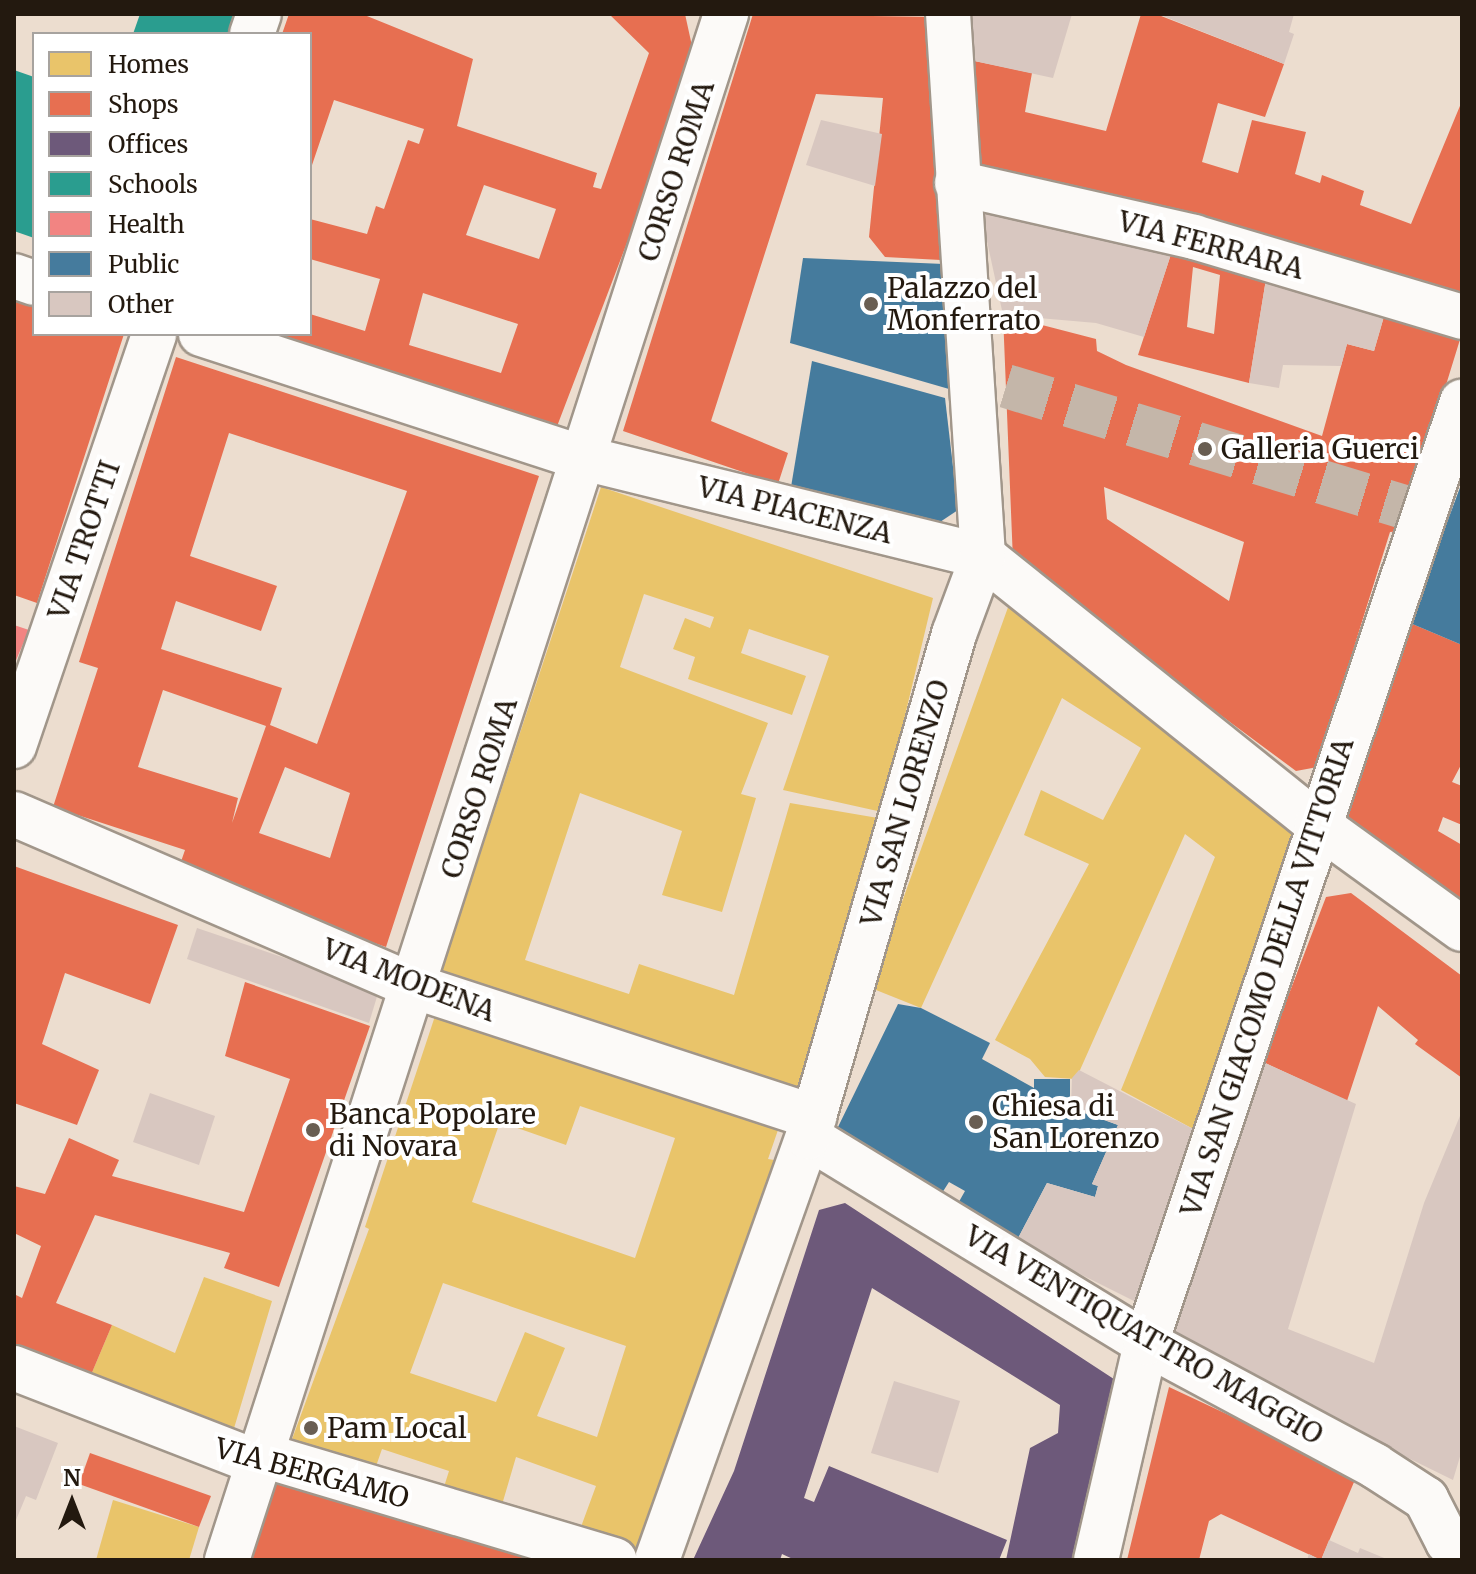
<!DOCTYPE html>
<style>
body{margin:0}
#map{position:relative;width:1476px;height:1574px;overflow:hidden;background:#ecddcf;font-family:Merriweather,serif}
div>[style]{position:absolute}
.homes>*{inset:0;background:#e9c46a}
.shops>*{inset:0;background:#e76f51}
.offices>*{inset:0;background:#6d597a}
.schools>*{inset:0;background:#2a9d8f}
.health>*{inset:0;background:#f28482}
.public>*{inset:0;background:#457b9d}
.building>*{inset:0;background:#d8c7c0}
.minor-tunnel>*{height:44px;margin-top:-22px;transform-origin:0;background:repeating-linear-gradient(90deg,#c4b6a9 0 44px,transparent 0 66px)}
.roads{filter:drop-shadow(2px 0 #a1968a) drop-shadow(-2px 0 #a1968a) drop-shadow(0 2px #a1968a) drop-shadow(0 -2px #a1968a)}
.minor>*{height:44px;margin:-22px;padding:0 22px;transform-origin:22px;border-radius:22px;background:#fcfaf8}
.dots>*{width:22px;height:22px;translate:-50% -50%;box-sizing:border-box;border:4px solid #fff;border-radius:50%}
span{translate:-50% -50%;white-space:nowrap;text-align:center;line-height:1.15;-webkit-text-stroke:8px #fff;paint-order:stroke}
.street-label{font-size:28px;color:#23190f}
.poi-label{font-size:28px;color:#23190f}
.left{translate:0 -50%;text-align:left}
.frame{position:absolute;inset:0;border:16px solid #23190f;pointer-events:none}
.legend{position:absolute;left:32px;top:32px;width:280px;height:304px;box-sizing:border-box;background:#fff;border:2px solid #a7a39f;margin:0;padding:10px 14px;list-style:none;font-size:24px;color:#23190f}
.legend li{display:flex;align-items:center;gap:16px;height:40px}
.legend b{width:40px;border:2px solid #a7a39f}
.north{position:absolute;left:32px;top:1462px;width:80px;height:80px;-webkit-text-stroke:6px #fff;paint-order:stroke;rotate:0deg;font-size:22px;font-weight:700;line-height:32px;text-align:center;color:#23190f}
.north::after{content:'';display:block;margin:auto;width:28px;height:36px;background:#23190f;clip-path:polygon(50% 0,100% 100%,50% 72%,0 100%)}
</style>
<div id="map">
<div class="homes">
<i style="clip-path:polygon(601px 487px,933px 598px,882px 812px,783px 790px,829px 656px,749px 629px,741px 653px,806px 676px,792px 715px,688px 679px,695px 657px,673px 649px,685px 618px,710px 628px,714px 617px,644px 594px,620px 667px,768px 723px,741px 794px,756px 798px,722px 912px,662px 895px,682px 831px,580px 793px,525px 960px,629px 994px,639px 964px,734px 995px,790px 803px,878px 818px,797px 1095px,440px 976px)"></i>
<i style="clip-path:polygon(1011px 599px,1301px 831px,1197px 1131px,1121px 1090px,1215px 857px,1185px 834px,1076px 1079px,1045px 1077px,1030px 1059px,995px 1040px,1089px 864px,1024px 835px,1041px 790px,1103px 820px,1141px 748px,1062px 698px,921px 1008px,871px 988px)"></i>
<i style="clip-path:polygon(evenodd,436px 1013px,778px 1130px,768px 1159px,774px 1160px,636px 1554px,578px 1535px,596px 1486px,516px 1457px,501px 1508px,443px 1490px,449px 1471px,382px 1449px,374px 1472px,291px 1442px,369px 1229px,365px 1227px,436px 1013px,580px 1106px,675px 1138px,635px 1258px,472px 1202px,500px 1122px,566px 1145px,580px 1106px,436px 1013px,443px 1283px,626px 1346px,597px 1437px,537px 1416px,565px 1348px,525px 1332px,496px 1402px,410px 1373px,443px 1283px)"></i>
<i style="clip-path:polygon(204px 1277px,272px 1301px,232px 1435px,88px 1382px,112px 1325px,175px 1353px)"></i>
<i style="clip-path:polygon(113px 1500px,199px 1527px,189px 1560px,96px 1560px)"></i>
</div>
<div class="shops">
<i style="clip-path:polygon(evenodd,289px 14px,362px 14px,473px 59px,457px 126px,597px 173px,593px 187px,601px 189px,649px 53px,609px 14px,685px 14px,692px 46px,649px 185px,556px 429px,250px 334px,310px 334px,310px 314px,365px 331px,380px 279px,310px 259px,310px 219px,367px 234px,376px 206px,384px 209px,408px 140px,419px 144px,424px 129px,334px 100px,310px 171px,310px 34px,282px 34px,289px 14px,484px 185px,556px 209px,539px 259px,466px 235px,484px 185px,289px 14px,423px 293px,518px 324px,501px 373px,409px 345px,423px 293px)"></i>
<i style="clip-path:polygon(753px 14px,935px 17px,941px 260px,885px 257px,869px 237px,883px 98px,816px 94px,711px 421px,788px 453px,778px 484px,623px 431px)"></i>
<i style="clip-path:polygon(1141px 14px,1156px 14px,1284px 64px,1265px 117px,1218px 103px,1202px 162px,1238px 173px,1252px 120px,1306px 132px,1295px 174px,1320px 183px,1322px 175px,1364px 191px,1360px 205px,1411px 224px,1462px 101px,1462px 300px,971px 170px,965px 59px,1032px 73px,1025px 112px,1106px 131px)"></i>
<i style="clip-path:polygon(evenodd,1174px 245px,1267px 273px,1249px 383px,1138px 355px,1174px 245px,1193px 267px,1220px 275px,1214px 334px,1187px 327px,1193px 267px)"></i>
<i style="clip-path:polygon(14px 288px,34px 294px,34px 334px,124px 334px,37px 603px,14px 595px)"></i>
<i style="clip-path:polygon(evenodd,1387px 306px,1462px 333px,1401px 531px,1390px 532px,1335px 708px,1341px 710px,1323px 766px,1296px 771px,1013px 561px,1003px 315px,1096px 339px,1097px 351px,1126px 365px,1322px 436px,1347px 344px,1374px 351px,1387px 306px,1104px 487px,1244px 542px,1229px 601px,1107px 519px,1104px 487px)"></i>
<i style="clip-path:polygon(evenodd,176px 357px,539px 476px,386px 947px,176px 876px,185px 850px,53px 807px,98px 668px,79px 662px,176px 357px,229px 433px,407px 491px,317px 744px,270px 725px,282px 688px,161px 649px,176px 601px,261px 631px,277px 586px,190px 556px,229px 433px,176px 357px,163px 690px,266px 726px,232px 823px,238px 798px,138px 767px,163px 690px,176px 357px,285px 767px,350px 793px,330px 858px,259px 833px,285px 767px)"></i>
<i style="clip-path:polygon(1410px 623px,1462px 645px,1462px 763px,1452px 782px,1462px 786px,1462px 825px,1443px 817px,1438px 831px,1462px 845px,1462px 909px,1340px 826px)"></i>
<i style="clip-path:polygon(14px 866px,178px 925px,150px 1004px,65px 973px,42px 1044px,99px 1070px,77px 1125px,14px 1103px)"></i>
<i style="clip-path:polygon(1351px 893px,1462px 976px,1462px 1078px,1415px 1044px,1418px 1040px,1378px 1006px,1347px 1101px,1263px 1062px,1326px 897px)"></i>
<i style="clip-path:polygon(245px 982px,370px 1026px,279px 1287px,224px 1268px,230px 1253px,95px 1215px,56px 1303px,112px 1325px,88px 1382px,14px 1356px,14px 1294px,22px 1298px,41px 1246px,14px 1233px,14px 1186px,45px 1194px,69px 1138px,119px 1160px,112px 1176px,244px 1212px,290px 1079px,225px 1056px)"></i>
<i style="clip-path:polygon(1169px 1387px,1357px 1475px,1321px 1560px,1221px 1514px,1209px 1521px,1199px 1560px,1127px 1560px)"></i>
<i style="clip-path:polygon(90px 1453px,211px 1496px,199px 1527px,79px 1484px)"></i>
<i style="clip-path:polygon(268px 1473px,568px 1560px,242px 1560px)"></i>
</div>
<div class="offices">
<i style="clip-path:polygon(845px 1203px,1123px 1385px,1083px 1560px,1006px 1560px,1030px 1448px,1058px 1433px,1060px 1405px,872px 1288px,804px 1498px,814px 1502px,829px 1466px,1007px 1540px,999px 1560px,795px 1560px,782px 1554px,780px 1560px,693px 1560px,734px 1471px,819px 1210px)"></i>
</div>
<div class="schools">
<i style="clip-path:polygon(140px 14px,243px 14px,237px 34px,133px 34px)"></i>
<i style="clip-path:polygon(14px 70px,34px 77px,34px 238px,14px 231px)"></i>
</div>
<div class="health">
<i style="clip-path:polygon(14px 625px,29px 630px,14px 665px)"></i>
</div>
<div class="public">
<i style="clip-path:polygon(803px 258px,944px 264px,949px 389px,790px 343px)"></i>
<i style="clip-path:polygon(812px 361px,945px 398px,958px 510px,928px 530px,791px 487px)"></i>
<i style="clip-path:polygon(1462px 482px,1462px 645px,1410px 623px)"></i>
<i style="clip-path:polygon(898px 1004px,921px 1008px,990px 1043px,982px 1059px,1034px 1088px,1034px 1079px,1070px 1079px,1070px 1108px,1118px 1125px,1092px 1184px,1098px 1186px,1095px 1197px,1047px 1183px,1016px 1242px,956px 1207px,965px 1191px,949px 1182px,942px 1193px,838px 1127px)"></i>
</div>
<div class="building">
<i style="clip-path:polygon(959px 14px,1072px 14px,1053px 78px,965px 59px)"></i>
<i style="clip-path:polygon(1158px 14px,1294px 14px,1289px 32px,1294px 34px,1284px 64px)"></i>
<i style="clip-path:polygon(821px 120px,882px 134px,875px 186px,806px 165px)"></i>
<i style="clip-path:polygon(980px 209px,1174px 245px,1144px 337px,1096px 323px,1003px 315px)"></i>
<i style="clip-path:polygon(1267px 273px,1387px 306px,1374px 351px,1347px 344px,1341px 366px,1283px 365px,1279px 388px,1249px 383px)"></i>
<i style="clip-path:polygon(197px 928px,379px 990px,369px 1023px,187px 959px)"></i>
<i style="clip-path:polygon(1263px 1062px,1356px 1104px,1288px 1329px,1374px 1363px,1424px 1203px,1462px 1111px,1462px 1450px,1453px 1480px,1168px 1340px)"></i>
<i style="clip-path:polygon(1079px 1070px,1197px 1131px,1143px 1298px,1136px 1302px,1016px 1242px,1047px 1183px,1095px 1197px,1098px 1186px,1092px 1184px,1118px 1125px,1071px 1107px,1072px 1078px)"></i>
<i style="clip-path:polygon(150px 1093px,215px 1116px,199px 1165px,133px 1142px)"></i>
<i style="clip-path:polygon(894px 1381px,960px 1401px,938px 1473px,871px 1453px)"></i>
<i style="clip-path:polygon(14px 1426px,58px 1443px,36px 1500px,26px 1496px,14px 1525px)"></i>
<i style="clip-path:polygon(1329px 1540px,1358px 1553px,1360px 1548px,1389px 1560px,1307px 1560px,1309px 1554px,1321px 1560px)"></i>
</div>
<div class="minor-tunnel">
<i style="left:1006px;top:386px;width:420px;rotate:16.9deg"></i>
</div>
<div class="roads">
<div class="minor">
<i style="left:252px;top:34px;width:21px;rotate:-71deg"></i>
<i style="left:957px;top:183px;width:243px;rotate:12.8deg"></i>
<i style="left:1194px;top:237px;width:280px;rotate:16.6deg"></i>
<i style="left:14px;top:276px;width:21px;rotate:19deg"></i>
<i style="left:201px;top:334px;width:402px;rotate:18deg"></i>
<i style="left:583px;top:458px;width:412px;rotate:13.8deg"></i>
<i style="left:983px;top:556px;width:428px;rotate:38.7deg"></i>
<i style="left:1317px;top:824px;width:179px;rotate:35.9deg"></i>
<i style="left:14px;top:746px;width:435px;rotate:-71.2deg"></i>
<i style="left:14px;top:814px;width:438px;rotate:23.3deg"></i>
<i style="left:416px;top:987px;width:419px;rotate:18.1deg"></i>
<i style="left:808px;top:1137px;width:396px;rotate:31.4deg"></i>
<i style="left:1146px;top:1343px;width:260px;rotate:28.2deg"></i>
<i style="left:1375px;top:1466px;width:61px;rotate:32.9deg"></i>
<i style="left:1426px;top:1499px;width:48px;rotate:62.9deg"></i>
<i style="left:1448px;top:1542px;width:16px;rotate:30deg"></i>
<i style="left:14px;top:1368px;width:246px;rotate:21.2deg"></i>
<i style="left:243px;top:1457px;width:16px;rotate:-11deg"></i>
<i style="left:259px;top:1454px;width:371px;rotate:16.6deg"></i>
<i style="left:227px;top:1560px;width:1625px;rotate:-72.11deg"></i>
<i style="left:657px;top:1560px;width:449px;rotate:-70.4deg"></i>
<i style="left:808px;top:1137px;width:524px;rotate:-73.81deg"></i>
<i style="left:954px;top:634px;width:83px;rotate:-69.6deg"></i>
<i style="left:983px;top:556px;width:543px;rotate:-93.69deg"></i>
<i style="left:1096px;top:1560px;width:223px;rotate:-77deg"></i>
<i style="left:1146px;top:1343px;width:993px;rotate:-71.44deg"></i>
</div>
</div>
<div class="dots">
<i style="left:871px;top:304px;background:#695e52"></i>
<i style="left:1205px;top:449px;background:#695e52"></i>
<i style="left:976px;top:1122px;background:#695e52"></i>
<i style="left:313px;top:1130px;background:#695e52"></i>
<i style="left:311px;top:1428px;background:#695e52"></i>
</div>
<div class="street-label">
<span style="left:676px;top:171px;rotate:-72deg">CORSO ROMA</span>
<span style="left:1211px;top:245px;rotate:15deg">VIA FERRARA</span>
<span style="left:795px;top:510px;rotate:14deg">VIA PIACENZA</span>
<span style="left:84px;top:540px;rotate:-71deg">VIA TROTTI</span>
<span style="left:479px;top:788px;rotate:-72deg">CORSO ROMA</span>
<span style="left:905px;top:803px;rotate:-74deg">VIA SAN LORENZO</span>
<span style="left:1267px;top:977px;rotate:-72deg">VIA SAN GIACOMO DELLA VITTORIA</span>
<span style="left:409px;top:980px;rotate:21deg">VIA MODENA</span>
<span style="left:1144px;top:1335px;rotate:30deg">VIA VENTIQUATTRO MAGGIO</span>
<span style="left:312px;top:1473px;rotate:15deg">VIA BERGAMO</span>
</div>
<div class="poi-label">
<span class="left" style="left:887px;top:304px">Palazzo del<br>Monferrato</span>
<span class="left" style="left:1221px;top:449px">Galleria Guerci</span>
<span class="left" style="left:992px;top:1122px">Chiesa di<br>San Lorenzo</span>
<span class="left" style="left:329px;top:1130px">Banca Popolare<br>di Novara</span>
<span class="left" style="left:327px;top:1428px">Pam Local</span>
</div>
<div class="frame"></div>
<ul class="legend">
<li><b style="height:22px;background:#e9c46a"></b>Homes</li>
<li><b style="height:22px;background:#e76f51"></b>Shops</li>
<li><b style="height:22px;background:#6d597a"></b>Offices</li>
<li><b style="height:22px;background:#2a9d8f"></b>Schools</li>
<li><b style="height:22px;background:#f28482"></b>Health</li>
<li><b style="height:22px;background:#457b9d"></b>Public</li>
<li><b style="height:22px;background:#d8c7c0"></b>Other</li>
</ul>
<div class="north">N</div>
</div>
